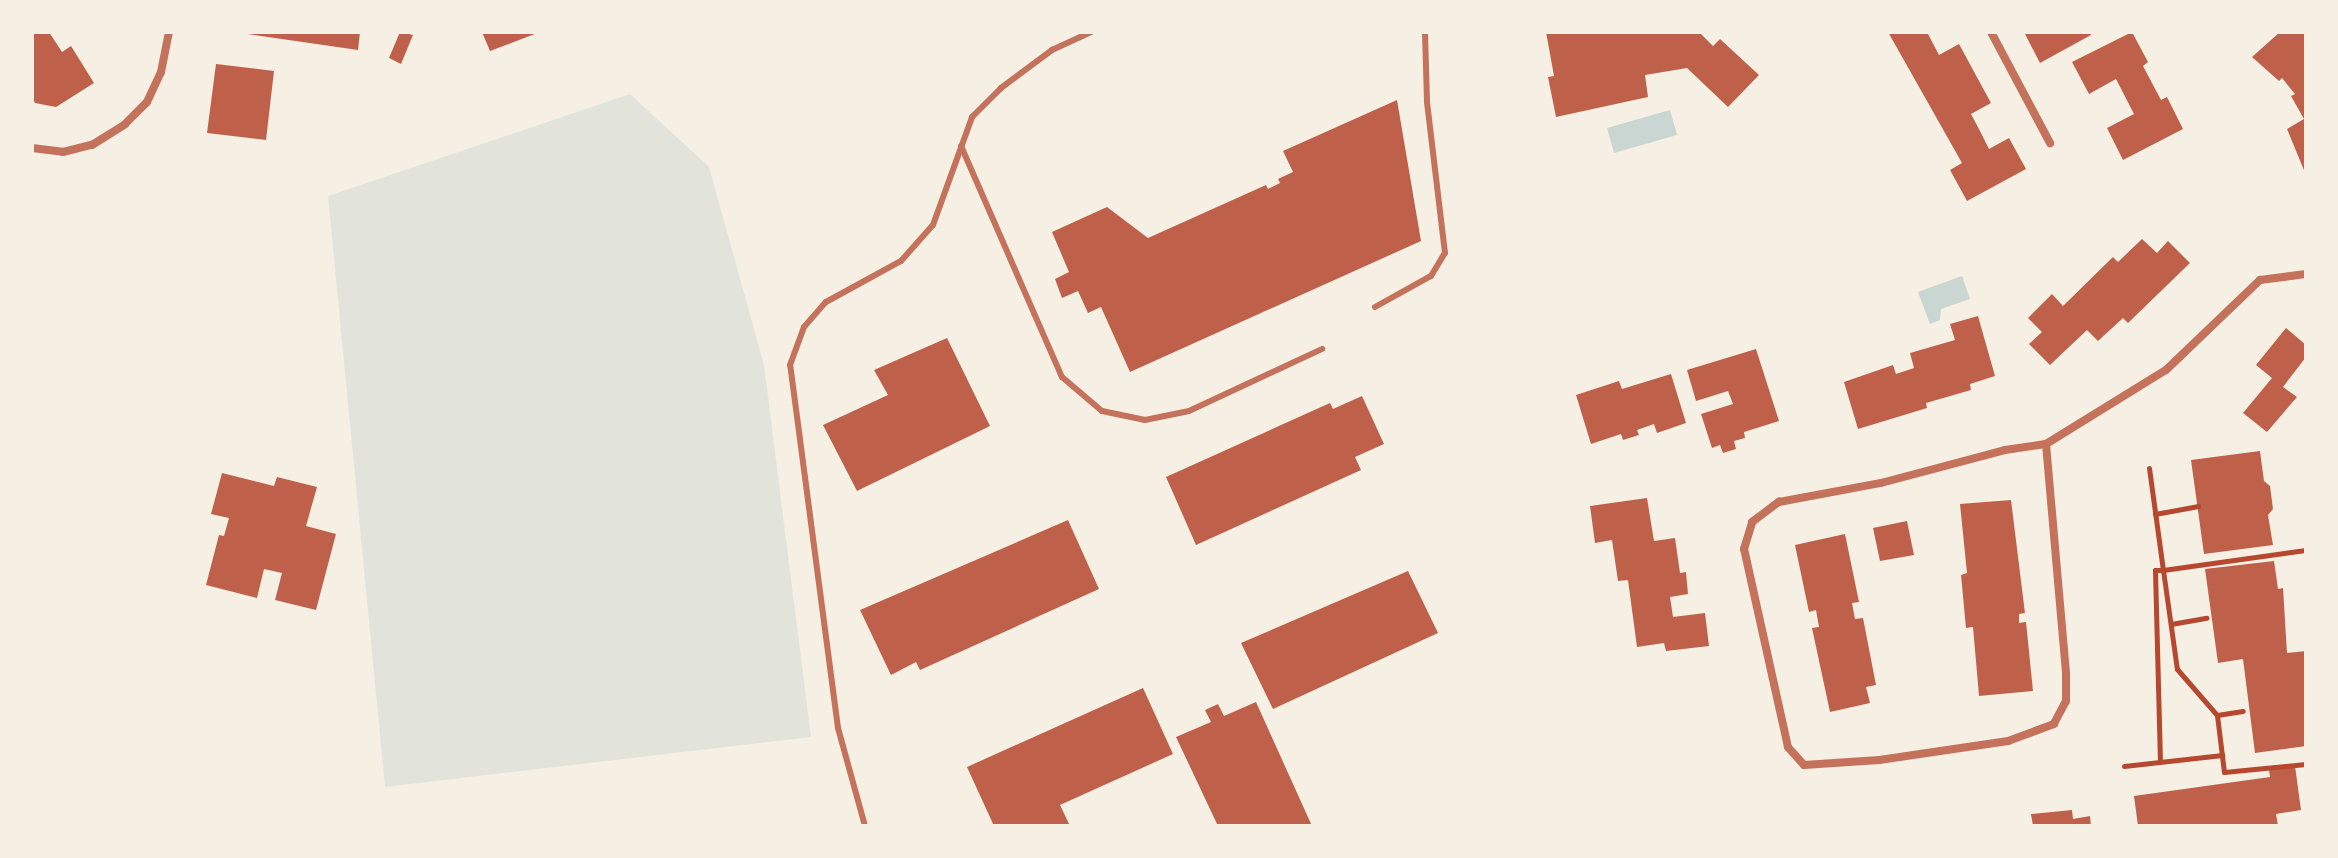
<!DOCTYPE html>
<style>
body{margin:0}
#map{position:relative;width:2338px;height:858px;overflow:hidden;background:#f6efe4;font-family:Montserrat,sans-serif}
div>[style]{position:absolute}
.green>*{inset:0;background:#e2e4dc}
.water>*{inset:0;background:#c9d6d2}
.building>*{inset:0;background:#bf614a}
.path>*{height:5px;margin:-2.5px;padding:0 2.5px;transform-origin:2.5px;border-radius:2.5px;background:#b5482f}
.service>*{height:6px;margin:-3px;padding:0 3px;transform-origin:3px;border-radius:3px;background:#c5725c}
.minor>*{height:8px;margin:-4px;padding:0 4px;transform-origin:4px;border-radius:4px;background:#c5725c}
span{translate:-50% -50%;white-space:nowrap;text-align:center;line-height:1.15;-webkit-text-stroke:8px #f6efe4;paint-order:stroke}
.frame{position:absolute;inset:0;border:34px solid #f6efe4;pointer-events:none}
</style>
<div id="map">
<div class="green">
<i style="clip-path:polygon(630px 94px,709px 167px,764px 365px,811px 737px,385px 787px,328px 196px)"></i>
</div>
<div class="water">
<i style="clip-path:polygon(1670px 110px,1677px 135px,1614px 153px,1607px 128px)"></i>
<i style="clip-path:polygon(1962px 276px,1970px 299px,1941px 309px,1940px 320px,1930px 324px,1918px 292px)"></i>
</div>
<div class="building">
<i style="clip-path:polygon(37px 32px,49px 32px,62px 52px,71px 46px,94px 83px,56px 107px,35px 103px,32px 98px,32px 35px)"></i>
<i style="clip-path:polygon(234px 32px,360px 32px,358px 50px)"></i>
<i style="clip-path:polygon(400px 32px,413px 35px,401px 64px,389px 58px)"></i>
<i style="clip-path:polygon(482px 32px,540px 32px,490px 51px)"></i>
<i style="clip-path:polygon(1546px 32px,1699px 32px,1713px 46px,1720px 39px,1759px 75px,1728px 107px,1687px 68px,1645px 75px,1648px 97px,1556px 117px,1548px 77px,1554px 76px)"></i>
<i style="clip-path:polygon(1888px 32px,1927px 32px,1939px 55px,1959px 44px,1991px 103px,1971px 114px,1980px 131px,1989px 149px,2009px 138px,2026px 169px,1967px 201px,1950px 170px,1962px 163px)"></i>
<i style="clip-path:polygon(2024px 32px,2090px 32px,2091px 35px,2040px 63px)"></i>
<i style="clip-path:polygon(2132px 32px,2148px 62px,2143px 66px,2161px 100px,2167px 97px,2183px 129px,2123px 160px,2107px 128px,2134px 114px,2116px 79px,2089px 94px,2072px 62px)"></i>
<i style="clip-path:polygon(2280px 32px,2306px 32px,2306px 175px,2287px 129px,2304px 119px,2291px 96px,2295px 94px,2282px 78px,2279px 81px,2252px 57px)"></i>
<i style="clip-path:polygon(216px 64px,274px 71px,266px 140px,207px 133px)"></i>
<i style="clip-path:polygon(1397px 100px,1421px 241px,1130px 372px,1101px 307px,1088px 313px,1078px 291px,1062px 298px,1055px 279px,1069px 272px,1052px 232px,1107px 207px,1148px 238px,1266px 185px,1268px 189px,1280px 183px,1278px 179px,1293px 172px,1283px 151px)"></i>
<i style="clip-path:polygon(2142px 239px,2157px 253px,2168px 241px,2190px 263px,2128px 323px,2123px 318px,2098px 341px,2087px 330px,2050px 365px,2029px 344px,2042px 332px,2028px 318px,2052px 294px,2063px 306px,2113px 257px,2118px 262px)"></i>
<i style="clip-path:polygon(1978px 316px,1995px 376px,1970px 384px,1971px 390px,1926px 403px,1927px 408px,1858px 429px,1844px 382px,1893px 365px,1896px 374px,1914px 368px,1910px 353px,1955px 340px,1950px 324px)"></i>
<i style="clip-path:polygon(2286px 328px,2306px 345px,2306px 357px,2283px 387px,2297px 397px,2267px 432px,2243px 413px,2272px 378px,2256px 365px)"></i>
<i style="clip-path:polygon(947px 338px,990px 426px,857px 491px,823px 425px,888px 395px,874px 370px)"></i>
<i style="clip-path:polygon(1756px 349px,1779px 421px,1744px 432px,1745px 438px,1734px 441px,1736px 449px,1723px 453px,1720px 445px,1712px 448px,1701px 414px,1733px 404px,1728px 391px,1696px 401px,1687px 370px)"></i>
<i style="clip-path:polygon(1671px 374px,1686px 423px,1657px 433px,1654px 424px,1637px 430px,1639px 435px,1623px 440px,1621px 434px,1591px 444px,1576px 395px,1619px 381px,1622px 389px)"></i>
<i style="clip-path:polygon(1362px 396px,1384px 444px,1355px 457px,1361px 470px,1196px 545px,1166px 477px,1330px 403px,1333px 409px)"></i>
<i style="clip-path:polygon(2260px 451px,2264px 481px,2270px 486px,2273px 509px,2268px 515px,2273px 545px,2204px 554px,2191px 460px)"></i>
<i style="clip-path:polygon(222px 473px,274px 486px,277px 477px,317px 487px,306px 526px,336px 534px,316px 610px,275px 600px,282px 573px,264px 569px,257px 598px,206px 585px,219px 535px,224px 536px,229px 518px,211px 514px)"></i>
<i style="clip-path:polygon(1647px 498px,1654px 541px,1675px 538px,1680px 573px,1686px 572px,1688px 594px,1670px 597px,1673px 617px,1705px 613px,1709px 646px,1666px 651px,1664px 643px,1637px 647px,1628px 580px,1618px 581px,1612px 540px,1595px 543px,1590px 506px)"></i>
<i style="clip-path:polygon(2011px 500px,2025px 613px,2019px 614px,2019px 623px,2026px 622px,2033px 691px,1979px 696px,1973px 627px,1966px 628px,1961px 575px,1967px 573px,1960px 504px)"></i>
<i style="clip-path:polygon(1068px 520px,1099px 589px,920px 670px,916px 662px,891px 675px,860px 610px)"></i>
<i style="clip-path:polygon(1907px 521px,1914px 555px,1880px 561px,1873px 528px)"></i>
<i style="clip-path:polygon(1845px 534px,1859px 602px,1852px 603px,1855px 619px,1863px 618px,1876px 685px,1866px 687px,1870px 703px,1830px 712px,1812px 628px,1819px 627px,1816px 610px,1809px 612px,1795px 545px)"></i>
<i style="clip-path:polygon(2274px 561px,2278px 589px,2283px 588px,2287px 653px,2306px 651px,2306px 746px,2255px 753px,2243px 659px,2218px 663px,2205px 569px)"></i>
<i style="clip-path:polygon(1408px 571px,1438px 633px,1273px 709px,1241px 643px)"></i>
<i style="clip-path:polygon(1143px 688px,1173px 754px,1060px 805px,1070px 826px,994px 826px,967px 767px)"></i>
<i style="clip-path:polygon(1256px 702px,1312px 826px,1218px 826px,1176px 737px,1211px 722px,1205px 710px,1218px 704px,1224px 716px)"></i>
<i style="clip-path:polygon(2295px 766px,2301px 810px,2276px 814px,2278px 826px,2138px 826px,2134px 796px,2270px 777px,2269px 770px)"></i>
<i style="clip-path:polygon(2072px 810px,2073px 819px,2090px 816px,2091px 826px,2033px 826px,2031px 814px)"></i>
</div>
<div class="path">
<i style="left:2149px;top:468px;width:103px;rotate:82.2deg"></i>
<i style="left:2163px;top:570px;width:144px;rotate:-8deg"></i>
<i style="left:2155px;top:514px;width:44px;rotate:-10.5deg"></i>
<i style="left:2171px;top:624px;width:36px;rotate:-10deg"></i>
<i style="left:2217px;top:715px;width:57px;rotate:83deg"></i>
<i style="left:2224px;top:772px;width:82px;rotate:-5.6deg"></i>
<i style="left:2160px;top:762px;width:192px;rotate:-91.5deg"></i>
<i style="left:2155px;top:570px;width:8px"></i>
<i style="left:2163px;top:570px;width:100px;rotate:82deg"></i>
<i style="left:2177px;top:669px;width:61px;rotate:49deg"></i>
<i style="left:2217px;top:715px;width:26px;rotate:-9deg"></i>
<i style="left:2124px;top:766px;width:99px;rotate:-6.4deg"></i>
</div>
<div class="service">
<i style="left:961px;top:146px;width:252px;rotate:66.4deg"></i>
<i style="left:1062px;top:377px;width:52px;rotate:40.4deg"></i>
<i style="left:1102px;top:411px;width:44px;rotate:11.8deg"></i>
<i style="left:1145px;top:420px;width:45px;rotate:-11.6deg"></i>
<i style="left:1189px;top:411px;width:147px;rotate:-25deg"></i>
<i style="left:1375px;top:307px;width:64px;rotate:-29deg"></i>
<i style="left:1431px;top:276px;width:27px;rotate:-59deg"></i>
<i style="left:1445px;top:253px;width:153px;rotate:-96.8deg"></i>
<i style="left:1427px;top:101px;width:69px;rotate:-91.7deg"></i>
<i style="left:865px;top:826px;width:102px;rotate:-105.4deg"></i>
<i style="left:838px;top:728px;width:366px;rotate:-97.5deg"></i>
<i style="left:790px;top:365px;width:40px;rotate:-69.8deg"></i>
<i style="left:804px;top:327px;width:33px;rotate:-49deg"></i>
<i style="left:826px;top:302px;width:85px;rotate:-28.7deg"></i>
<i style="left:901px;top:261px;width:48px;rotate:-48.4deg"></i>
<i style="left:933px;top:225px;width:115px;rotate:-70.1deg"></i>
<i style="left:972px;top:117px;width:41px;rotate:-45deg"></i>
<i style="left:1001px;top:88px;width:64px;rotate:-36.7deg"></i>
<i style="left:1052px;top:50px;width:43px;rotate:-24.8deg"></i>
</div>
<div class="minor">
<i style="left:1991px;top:32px;width:126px;rotate:62deg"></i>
<i style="left:32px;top:148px;width:31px;rotate:7deg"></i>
<i style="left:63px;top:152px;width:30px;rotate:-14deg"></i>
<i style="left:92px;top:145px;width:39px;rotate:-32deg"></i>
<i style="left:125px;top:124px;width:31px;rotate:-45deg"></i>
<i style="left:147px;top:102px;width:33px;rotate:-65deg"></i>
<i style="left:161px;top:72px;width:41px;rotate:-78.7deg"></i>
<i style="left:2046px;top:444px;width:230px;rotate:85deg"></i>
<i style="left:2066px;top:673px;width:28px;rotate:90deg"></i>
<i style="left:2066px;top:701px;width:26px;rotate:118deg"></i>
<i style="left:2054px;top:724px;width:49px;rotate:159.7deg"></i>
<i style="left:2008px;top:741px;width:130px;rotate:171.6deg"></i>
<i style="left:1879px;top:760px;width:75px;rotate:176.2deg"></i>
<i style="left:1804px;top:765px;width:24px;rotate:-132deg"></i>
<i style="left:1788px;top:747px;width:203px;rotate:-102.5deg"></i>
<i style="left:1744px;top:549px;width:28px;rotate:-73deg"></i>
<i style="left:1752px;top:522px;width:34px;rotate:-37deg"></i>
<i style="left:1779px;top:502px;width:104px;rotate:-10.6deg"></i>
<i style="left:1881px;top:483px;width:128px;rotate:-14.9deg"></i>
<i style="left:2005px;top:450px;width:41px;rotate:-8.3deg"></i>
<i style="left:2046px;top:444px;width:141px;rotate:-31.7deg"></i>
<i style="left:2166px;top:370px;width:130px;rotate:-43.8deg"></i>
<i style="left:2260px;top:280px;width:46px;rotate:-7.4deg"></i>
</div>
<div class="frame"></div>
</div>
